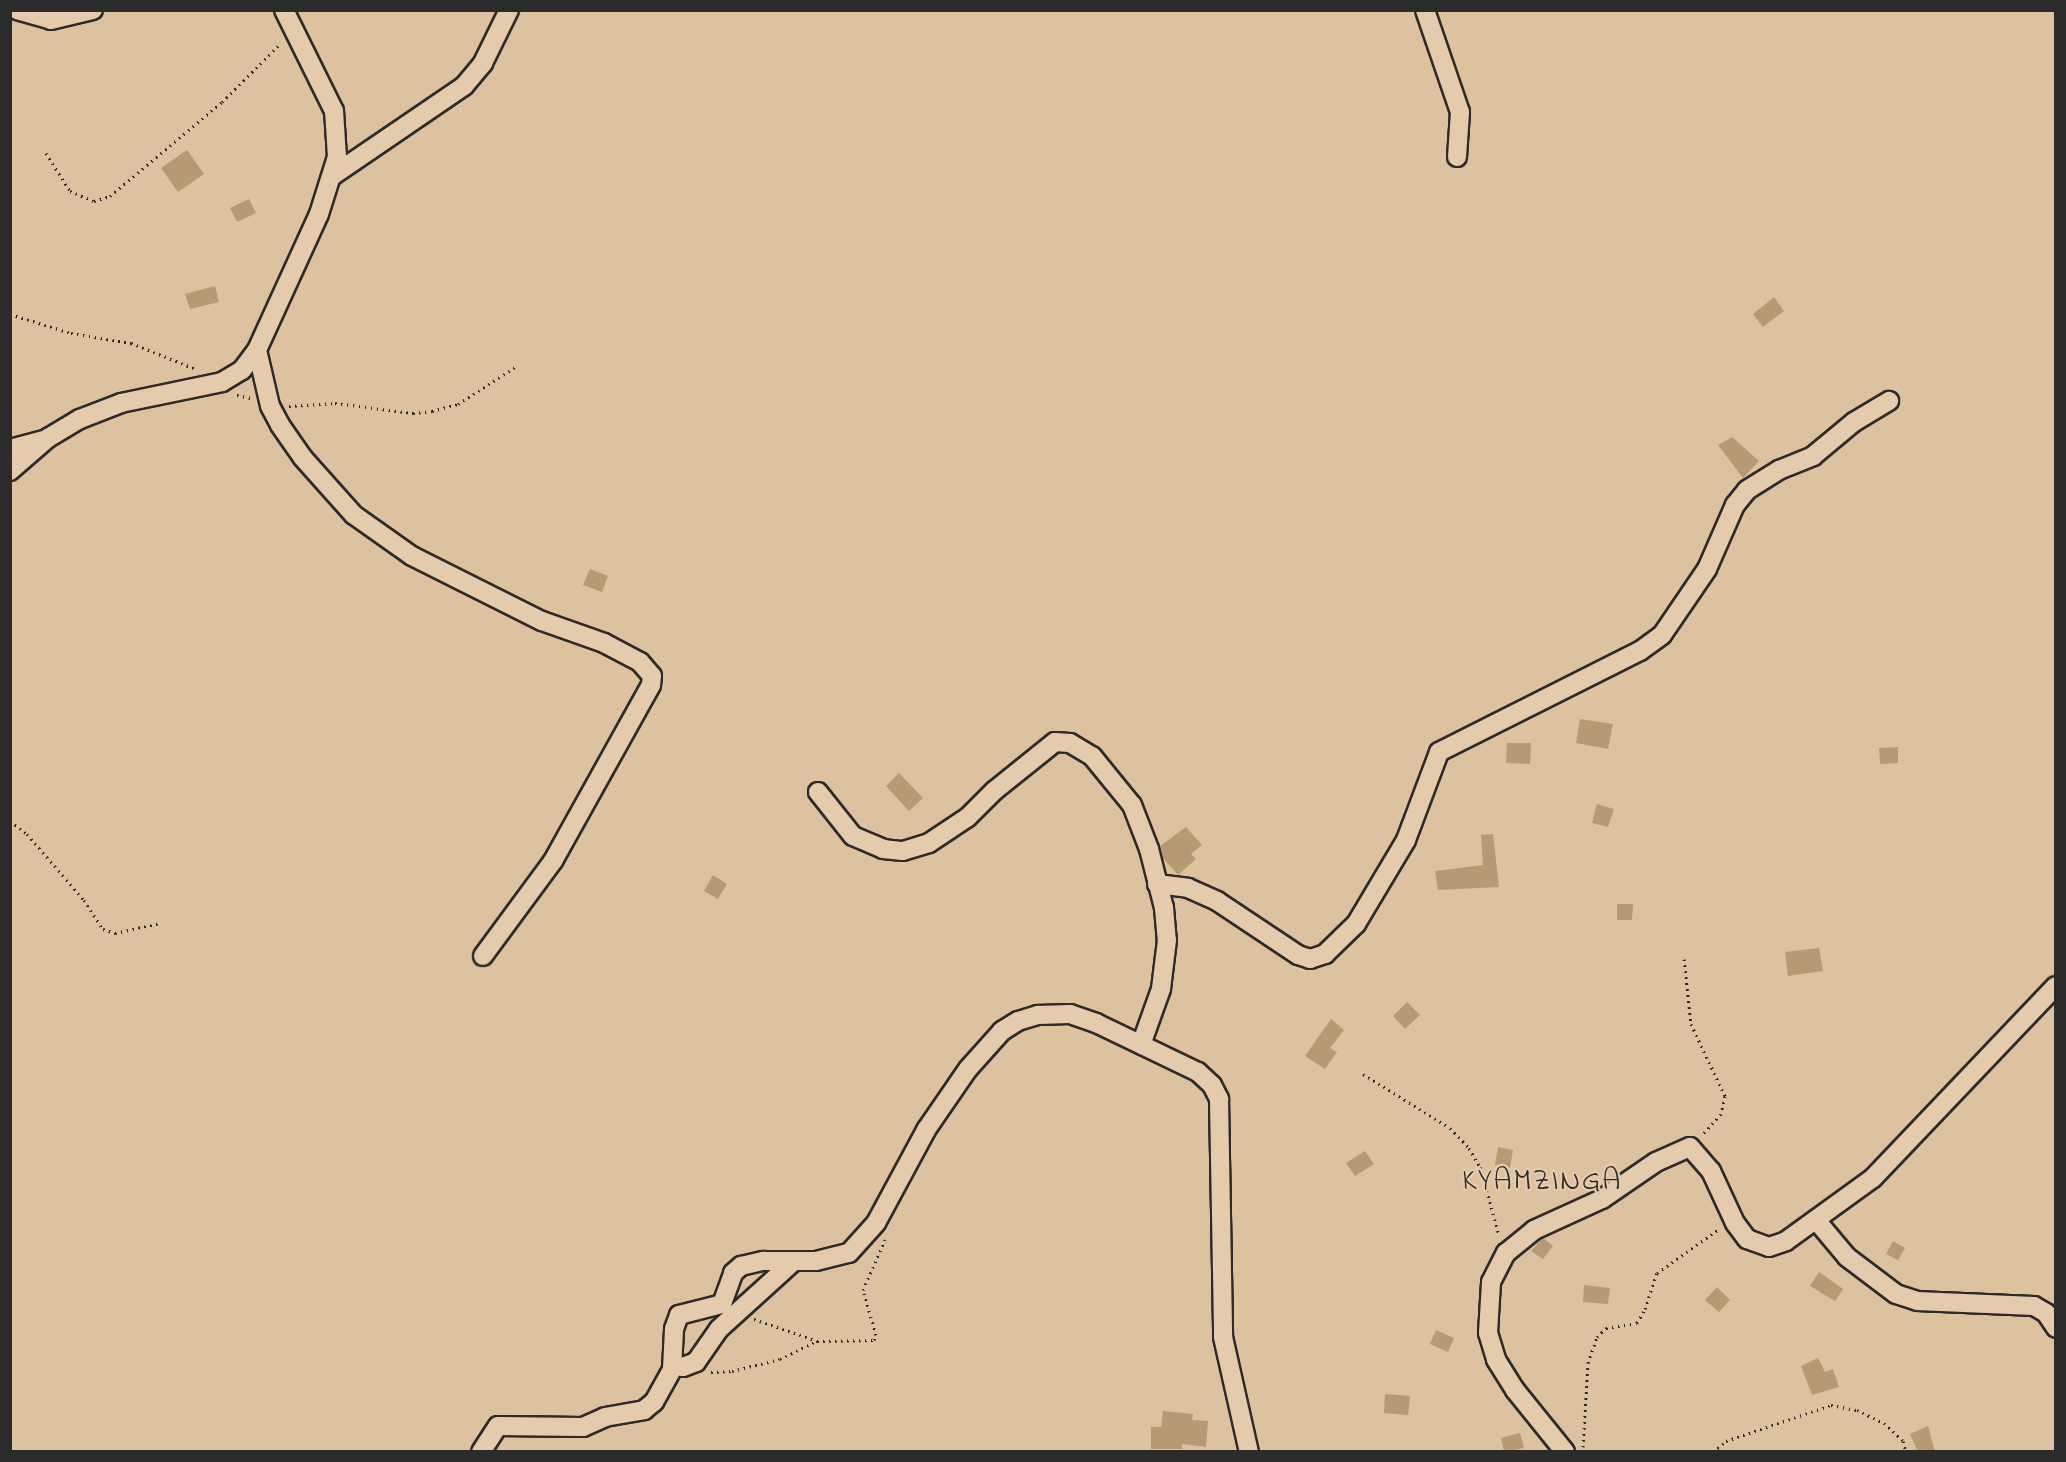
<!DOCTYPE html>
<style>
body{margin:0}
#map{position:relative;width:2066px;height:1462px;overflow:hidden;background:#dcc29e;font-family:"Indie Flower",sans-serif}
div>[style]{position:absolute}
.building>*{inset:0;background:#b59a73}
.path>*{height:3px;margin-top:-1.5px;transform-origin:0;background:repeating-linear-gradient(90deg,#2b2b2b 0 1.5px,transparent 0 6px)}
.roads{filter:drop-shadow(2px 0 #2b2b2b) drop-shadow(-2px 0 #2b2b2b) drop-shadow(0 2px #2b2b2b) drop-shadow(0 -2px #2b2b2b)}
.minor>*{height:18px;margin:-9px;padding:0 9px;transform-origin:9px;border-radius:9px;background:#e4cbac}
span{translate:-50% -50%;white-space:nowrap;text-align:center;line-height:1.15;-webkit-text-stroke:4.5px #e4cbac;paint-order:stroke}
.quarter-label{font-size:30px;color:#2b2b2b;letter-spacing:1.5px}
.frame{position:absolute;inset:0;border:12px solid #2b2b2b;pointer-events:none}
</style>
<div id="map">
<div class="building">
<i style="clip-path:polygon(187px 150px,204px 174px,178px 192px,161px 168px)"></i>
<i style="clip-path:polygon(249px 199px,256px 213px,237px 222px,230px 208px)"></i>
<i style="clip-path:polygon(215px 286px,219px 302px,190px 309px,185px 294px)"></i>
<i style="clip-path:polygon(1774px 297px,1784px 311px,1763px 327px,1753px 314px)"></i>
<i style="clip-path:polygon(1732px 437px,1759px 461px,1743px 478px,1718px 445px)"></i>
<i style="clip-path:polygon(590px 569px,608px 576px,602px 592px,583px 585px)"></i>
<i style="clip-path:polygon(1580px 719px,1613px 724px,1608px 749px,1576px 743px)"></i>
<i style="clip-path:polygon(1507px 743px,1531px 743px,1530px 764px,1506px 763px)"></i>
<i style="clip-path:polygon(1898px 747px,1898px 763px,1880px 764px,1879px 748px)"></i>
<i style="clip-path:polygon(899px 773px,923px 798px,909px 811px,886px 786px)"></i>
<i style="clip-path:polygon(1597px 804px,1614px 809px,1608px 827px,1592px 823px)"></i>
<i style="clip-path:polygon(1186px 827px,1202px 845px,1191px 854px,1196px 859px,1178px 875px,1163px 858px,1160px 846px)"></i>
<i style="clip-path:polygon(1493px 834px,1499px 887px,1438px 890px,1435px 871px,1483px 865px,1481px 835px)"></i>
<i style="clip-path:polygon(713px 875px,727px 884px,718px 899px,704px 891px)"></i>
<i style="clip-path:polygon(1617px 904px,1633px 904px,1632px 920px,1617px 920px)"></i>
<i style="clip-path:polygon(1819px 948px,1823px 971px,1788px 976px,1785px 952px)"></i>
<i style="clip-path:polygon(1407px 1002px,1420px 1015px,1405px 1029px,1393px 1016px)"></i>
<i style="clip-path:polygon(1331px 1019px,1344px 1030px,1330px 1048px,1337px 1052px,1325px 1069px,1305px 1056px)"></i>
<i style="clip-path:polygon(1498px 1147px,1513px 1150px,1510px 1168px,1495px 1165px)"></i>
<i style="clip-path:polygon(1365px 1151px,1374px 1164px,1355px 1176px,1346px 1163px)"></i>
<i style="clip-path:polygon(1543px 1238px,1553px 1246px,1543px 1259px,1531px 1251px)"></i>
<i style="clip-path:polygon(1893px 1241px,1905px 1248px,1898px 1260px,1886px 1254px)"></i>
<i style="clip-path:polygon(1819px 1272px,1843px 1289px,1835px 1301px,1810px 1286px)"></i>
<i style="clip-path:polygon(1584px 1285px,1610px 1288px,1608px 1304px,1583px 1302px)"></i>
<i style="clip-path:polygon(1717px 1287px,1730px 1300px,1719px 1312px,1705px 1300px)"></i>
<i style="clip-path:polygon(1436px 1330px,1454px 1338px,1448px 1352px,1430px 1344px)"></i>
<i style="clip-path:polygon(1818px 1358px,1825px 1372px,1833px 1369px,1839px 1387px,1812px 1395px,1801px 1366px)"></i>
<i style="clip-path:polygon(1385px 1394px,1410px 1396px,1408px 1415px,1384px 1413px)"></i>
<i style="clip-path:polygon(1163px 1411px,1193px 1414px,1192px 1420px,1208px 1421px,1206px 1447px,1182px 1444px,1182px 1449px,1151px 1449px,1151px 1427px,1161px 1427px)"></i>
<i style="clip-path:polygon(1928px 1426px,1935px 1452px,1918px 1452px,1910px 1434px)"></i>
<i style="clip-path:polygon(1520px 1433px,1524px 1448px,1504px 1452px,1501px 1438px)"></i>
</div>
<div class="path">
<i style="left:46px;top:153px;width:45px;rotate:57.7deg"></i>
<i style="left:70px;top:191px;width:26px;rotate:23deg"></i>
<i style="left:94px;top:201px;width:17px;rotate:-17deg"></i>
<i style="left:110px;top:196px;width:146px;rotate:-40deg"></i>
<i style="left:222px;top:102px;width:82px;rotate:-45deg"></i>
<i style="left:10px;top:314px;width:64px;rotate:17.3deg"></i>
<i style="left:71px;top:333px;width:61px;rotate:9.5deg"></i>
<i style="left:131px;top:343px;width:70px;rotate:21.8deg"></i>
<i style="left:237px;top:395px;width:14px;rotate:12deg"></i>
<i style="left:289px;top:406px;width:46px;rotate:-3.7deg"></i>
<i style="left:335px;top:403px;width:79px;rotate:7.3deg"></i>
<i style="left:413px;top:413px;width:19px;rotate:-6deg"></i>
<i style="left:432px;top:411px;width:27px;rotate:-15deg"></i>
<i style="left:458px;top:404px;width:70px;rotate:-32.8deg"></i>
<i style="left:10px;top:821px;width:21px;rotate:37deg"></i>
<i style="left:27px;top:834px;width:87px;rotate:49.2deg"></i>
<i style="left:84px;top:900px;width:35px;rotate:57deg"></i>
<i style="left:103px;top:929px;width:13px;rotate:18deg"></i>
<i style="left:115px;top:933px;width:46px;rotate:-12.5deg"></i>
<i style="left:1684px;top:959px;width:65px;rotate:83.9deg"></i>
<i style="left:1691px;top:1024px;width:80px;rotate:64.7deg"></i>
<i style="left:1725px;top:1096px;width:18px;rotate:103deg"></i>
<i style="left:1721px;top:1114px;width:28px;rotate:132deg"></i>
<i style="left:1363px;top:1074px;width:102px;rotate:31.8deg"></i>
<i style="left:1450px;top:1128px;width:28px;rotate:46deg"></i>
<i style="left:1469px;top:1148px;width:22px;rotate:60deg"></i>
<i style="left:1480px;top:1167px;width:71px;rotate:74.4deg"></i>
<i style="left:754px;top:1319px;width:67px;rotate:19.2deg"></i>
<i style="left:817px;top:1341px;width:57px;rotate:-1deg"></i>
<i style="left:874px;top:1340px;width:5px;rotate:-68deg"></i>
<i style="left:876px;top:1335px;width:47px;rotate:-106.1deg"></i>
<i style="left:863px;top:1290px;width:55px;rotate:-66.3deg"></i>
<i style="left:711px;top:1372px;width:21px;rotate:-3deg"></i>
<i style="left:732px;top:1371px;width:49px;rotate:-14deg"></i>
<i style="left:780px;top:1359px;width:39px;rotate:-26deg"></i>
<i style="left:1583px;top:1447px;width:84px;rotate:-86.6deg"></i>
<i style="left:1588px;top:1363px;width:28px;rotate:-71deg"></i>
<i style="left:1597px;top:1337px;width:13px;rotate:-45deg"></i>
<i style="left:1606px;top:1328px;width:31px;rotate:-9deg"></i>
<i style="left:1637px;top:1323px;width:16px;rotate:-60deg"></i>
<i style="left:1645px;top:1309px;width:38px;rotate:-72deg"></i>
<i style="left:1657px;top:1273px;width:76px;rotate:-35.4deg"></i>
<i style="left:1713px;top:1452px;width:17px;rotate:-40deg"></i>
<i style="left:1726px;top:1441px;width:111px;rotate:-18.9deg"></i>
<i style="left:1831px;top:1405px;width:26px;rotate:11deg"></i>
<i style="left:1857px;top:1410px;width:30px;rotate:26deg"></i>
<i style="left:1884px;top:1423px;width:26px;rotate:43deg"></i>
<i style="left:1903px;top:1441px;width:11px;rotate:75deg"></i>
</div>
<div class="roads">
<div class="minor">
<i style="left:17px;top:10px;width:35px;rotate:16deg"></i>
<i style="left:51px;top:20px;width:43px;rotate:-13.4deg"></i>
<i style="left:1425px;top:10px;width:108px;rotate:71.1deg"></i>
<i style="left:1460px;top:112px;width:45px;rotate:93.8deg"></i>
<i style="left:332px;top:176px;width:160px;rotate:-34.3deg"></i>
<i style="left:464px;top:86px;width:30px;rotate:-50deg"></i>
<i style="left:483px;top:63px;width:59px;rotate:-63.9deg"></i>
<i style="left:257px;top:350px;width:57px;rotate:76.9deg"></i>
<i style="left:270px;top:406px;width:21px;rotate:62deg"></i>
<i style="left:280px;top:425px;width:40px;rotate:55.1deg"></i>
<i style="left:303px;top:458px;width:76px;rotate:48.2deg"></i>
<i style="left:354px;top:515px;width:71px;rotate:35.3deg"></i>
<i style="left:412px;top:556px;width:145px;rotate:26.6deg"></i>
<i style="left:542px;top:621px;width:66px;rotate:19.5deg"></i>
<i style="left:604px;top:643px;width:41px;rotate:27.8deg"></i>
<i style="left:640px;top:662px;width:18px;rotate:49deg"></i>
<i style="left:652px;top:676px;width:9px;rotate:96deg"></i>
<i style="left:651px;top:685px;width:201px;rotate:119.1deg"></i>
<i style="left:553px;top:861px;width:118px;rotate:126.4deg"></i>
<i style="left:10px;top:449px;width:34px;rotate:-15deg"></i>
<i style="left:10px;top:471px;width:50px;rotate:-41deg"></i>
<i style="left:48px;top:438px;width:37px;rotate:-31deg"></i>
<i style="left:80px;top:419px;width:44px;rotate:-21.3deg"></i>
<i style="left:121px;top:403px;width:103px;rotate:-11.7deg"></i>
<i style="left:222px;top:382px;width:23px;rotate:-31deg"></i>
<i style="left:242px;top:370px;width:25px;rotate:-53deg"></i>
<i style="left:257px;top:350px;width:149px;rotate:-65.5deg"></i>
<i style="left:319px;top:214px;width:60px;rotate:-72.5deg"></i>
<i style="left:337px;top:157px;width:46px;rotate:-93.7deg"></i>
<i style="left:334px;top:111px;width:113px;rotate:-116.3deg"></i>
<i style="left:818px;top:792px;width:56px;rotate:51.5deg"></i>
<i style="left:853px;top:836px;width:33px;rotate:23deg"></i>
<i style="left:883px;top:849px;width:20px;rotate:6deg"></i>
<i style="left:903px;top:851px;width:27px;rotate:-17deg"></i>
<i style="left:929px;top:843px;width:47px;rotate:-33.7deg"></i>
<i style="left:968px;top:817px;width:37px;rotate:-45deg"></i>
<i style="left:994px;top:791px;width:78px;rotate:-38.8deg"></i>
<i style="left:1055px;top:742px;width:15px;rotate:4deg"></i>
<i style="left:1070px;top:743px;width:26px;rotate:31deg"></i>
<i style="left:1092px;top:756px;width:63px;rotate:50.8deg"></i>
<i style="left:1132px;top:805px;width:47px;rotate:68.9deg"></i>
<i style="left:1149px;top:849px;width:61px;rotate:75.7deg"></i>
<i style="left:1164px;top:908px;width:32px;rotate:85deg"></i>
<i style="left:1167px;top:940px;width:49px;rotate:97deg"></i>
<i style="left:1161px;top:989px;width:59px;rotate:109.7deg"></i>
<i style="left:1157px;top:884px;width:31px;rotate:7deg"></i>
<i style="left:1188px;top:888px;width:32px;rotate:24deg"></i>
<i style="left:1217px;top:901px;width:97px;rotate:33.7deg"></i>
<i style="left:1298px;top:955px;width:13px;rotate:18deg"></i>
<i style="left:1310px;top:959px;width:16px;rotate:-18deg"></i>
<i style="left:1325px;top:954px;width:43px;rotate:-44.1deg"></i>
<i style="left:1356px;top:924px;width:98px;rotate:-59.2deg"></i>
<i style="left:1406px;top:840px;width:94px;rotate:-69.4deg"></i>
<i style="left:1439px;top:752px;width:225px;rotate:-26.7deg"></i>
<i style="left:1640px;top:651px;width:27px;rotate:-36deg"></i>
<i style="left:1662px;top:635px;width:80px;rotate:-55.7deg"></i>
<i style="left:1707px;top:569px;width:70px;rotate:-66.4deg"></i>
<i style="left:1735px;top:505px;width:19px;rotate:-51deg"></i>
<i style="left:1747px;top:490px;width:38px;rotate:-32deg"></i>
<i style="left:1779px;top:470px;width:37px;rotate:-22deg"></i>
<i style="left:1813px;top:456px;width:53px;rotate:-39.7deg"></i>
<i style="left:1854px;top:422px;width:41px;rotate:-31deg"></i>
<i style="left:1816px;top:1220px;width:48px;rotate:50deg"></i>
<i style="left:1847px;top:1257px;width:61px;rotate:37.1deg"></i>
<i style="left:1896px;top:1294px;width:22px;rotate:18deg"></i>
<i style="left:1917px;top:1301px;width:117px;rotate:2.4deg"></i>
<i style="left:2034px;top:1306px;width:14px;rotate:30deg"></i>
<i style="left:2046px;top:1313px;width:18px;rotate:56deg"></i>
<i style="left:673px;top:1365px;width:10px;rotate:11deg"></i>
<i style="left:683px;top:1367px;width:14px;rotate:-21deg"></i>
<i style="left:696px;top:1362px;width:40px;rotate:-55.1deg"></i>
<i style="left:719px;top:1329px;width:100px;rotate:-42.2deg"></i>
<i style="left:481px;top:1452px;width:31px;rotate:-57deg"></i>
<i style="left:498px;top:1426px;width:85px;rotate:0.7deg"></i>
<i style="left:583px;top:1427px;width:24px;rotate:-24deg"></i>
<i style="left:605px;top:1417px;width:40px;rotate:-10deg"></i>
<i style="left:644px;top:1410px;width:13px;rotate:-39deg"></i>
<i style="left:654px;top:1402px;width:38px;rotate:-61deg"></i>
<i style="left:672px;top:1369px;width:40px;rotate:-87.1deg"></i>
<i style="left:674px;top:1329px;width:15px;rotate:-70deg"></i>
<i style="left:679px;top:1315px;width:44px;rotate:-14.3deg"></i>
<i style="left:722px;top:1304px;width:33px;rotate:-70deg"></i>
<i style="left:733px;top:1273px;width:11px;rotate:-41deg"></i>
<i style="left:741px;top:1266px;width:23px;rotate:-13deg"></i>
<i style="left:763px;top:1261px;width:53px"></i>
<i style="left:816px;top:1261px;width:34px;rotate:-14deg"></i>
<i style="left:849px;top:1253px;width:40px;rotate:-48deg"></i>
<i style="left:876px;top:1223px;width:106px;rotate:-61.7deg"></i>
<i style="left:926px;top:1130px;width:74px;rotate:-55.5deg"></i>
<i style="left:968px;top:1069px;width:51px;rotate:-48.2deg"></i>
<i style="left:1002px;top:1031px;width:19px;rotate:-32deg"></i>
<i style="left:1018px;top:1021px;width:21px;rotate:-17deg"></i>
<i style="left:1038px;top:1015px;width:32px;rotate:-2deg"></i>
<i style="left:1070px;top:1014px;width:28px;rotate:19deg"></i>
<i style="left:1096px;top:1023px;width:113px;rotate:25.7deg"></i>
<i style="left:1198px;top:1072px;width:19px;rotate:43deg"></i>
<i style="left:1212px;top:1085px;width:16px;rotate:63deg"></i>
<i style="left:1219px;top:1099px;width:238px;rotate:89deg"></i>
<i style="left:1223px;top:1337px;width:118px;rotate:77.3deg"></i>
<i style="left:1565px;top:1452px;width:80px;rotate:-128.9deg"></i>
<i style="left:1515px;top:1390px;width:36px;rotate:-122deg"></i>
<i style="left:1496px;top:1359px;width:27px;rotate:-107deg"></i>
<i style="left:1488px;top:1333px;width:51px;rotate:-86.6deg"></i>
<i style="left:1491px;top:1282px;width:33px;rotate:-63deg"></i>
<i style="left:1506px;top:1253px;width:36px;rotate:-39deg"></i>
<i style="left:1534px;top:1230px;width:75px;rotate:-24.5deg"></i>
<i style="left:1602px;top:1199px;width:65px;rotate:-34.4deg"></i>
<i style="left:1656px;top:1162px;width:37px;rotate:-24deg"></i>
<i style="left:1690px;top:1147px;width:32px;rotate:49deg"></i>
<i style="left:1711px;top:1171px;width:57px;rotate:65.2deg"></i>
<i style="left:1735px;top:1223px;width:20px;rotate:53deg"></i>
<i style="left:1747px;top:1239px;width:23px;rotate:20deg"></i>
<i style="left:1769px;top:1247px;width:18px;rotate:-19deg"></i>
<i style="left:1786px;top:1241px;width:107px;rotate:-35.9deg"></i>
<i style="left:1873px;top:1178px;width:265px;rotate:-46.4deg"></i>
</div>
</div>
<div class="quarter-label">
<span style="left:1542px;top:1182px">KYAMZINGA</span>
</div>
<div class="frame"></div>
</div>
